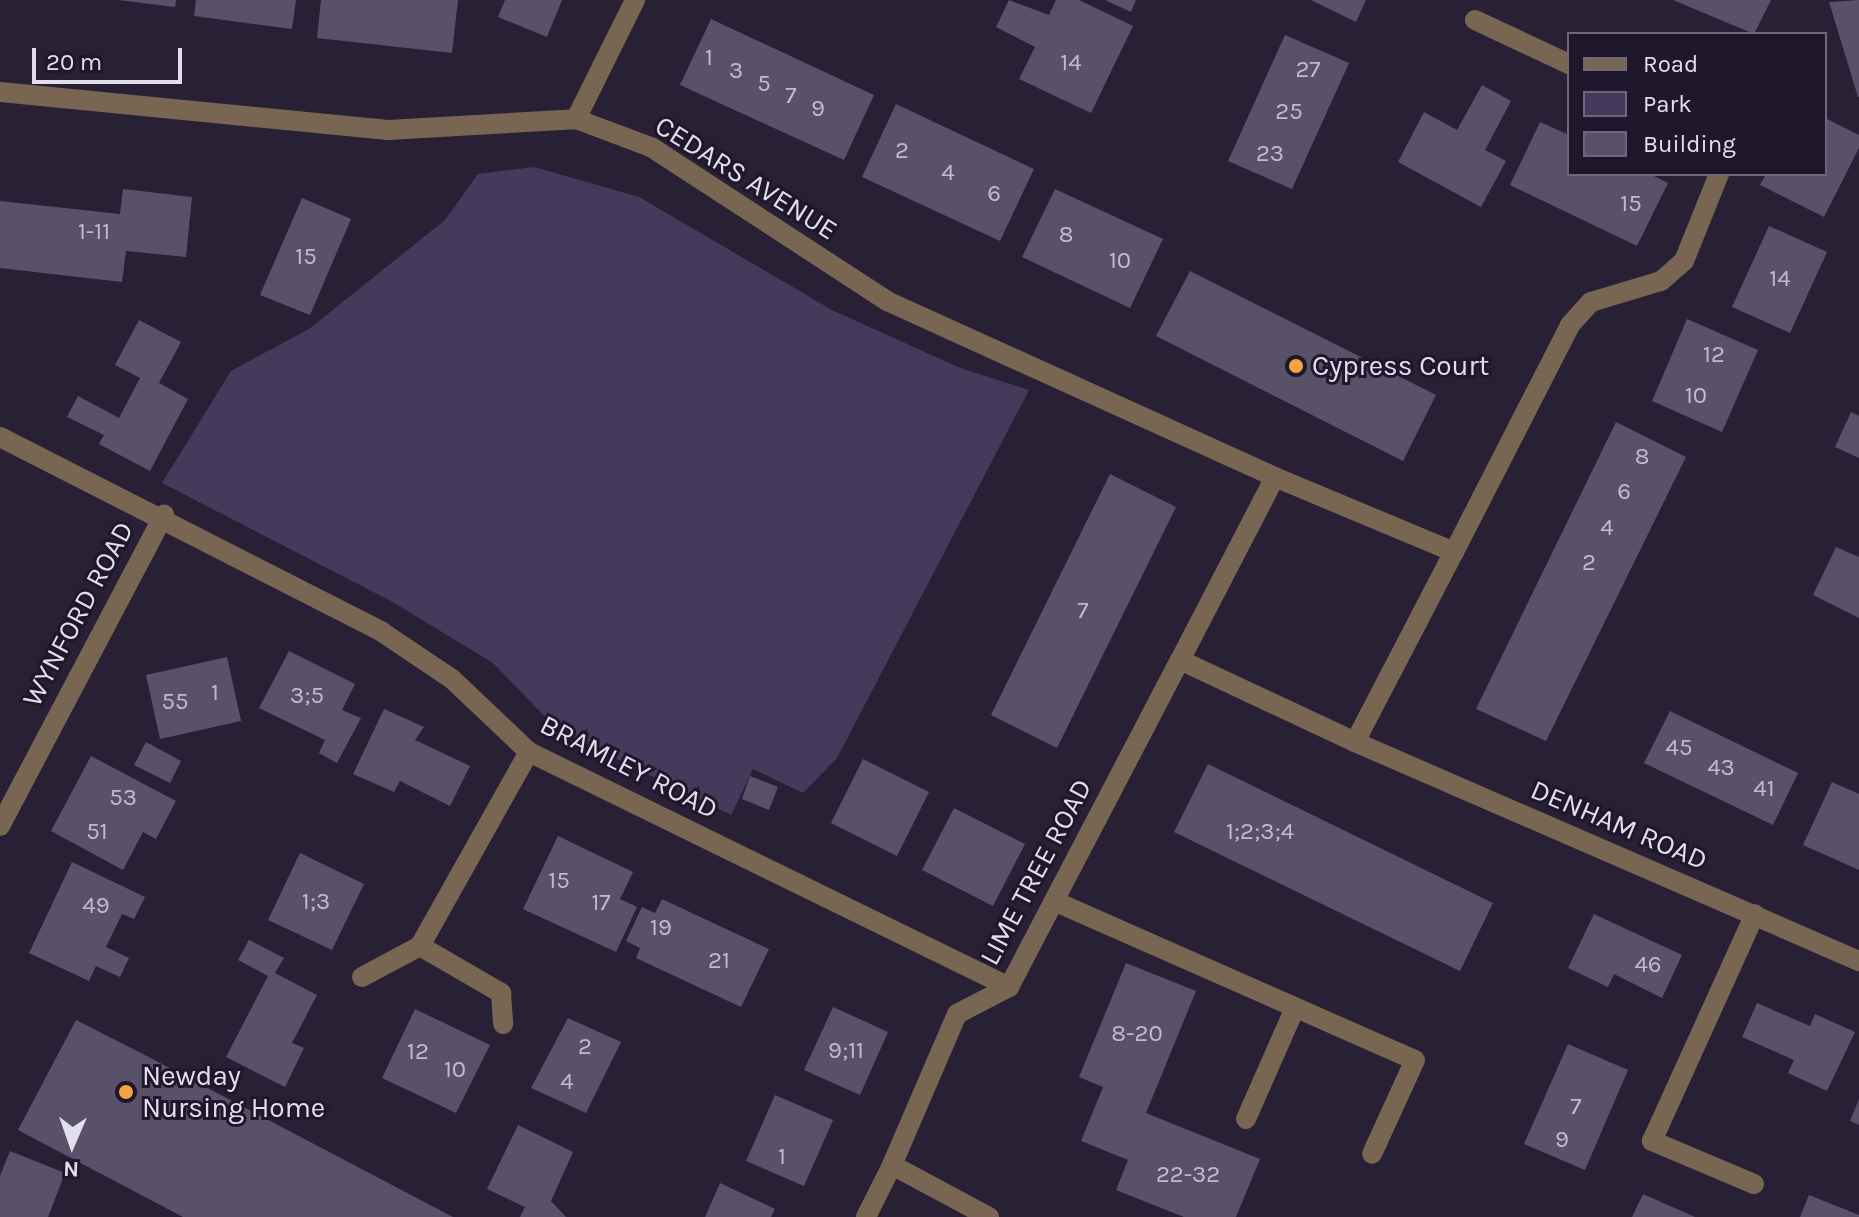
<!DOCTYPE html>
<style>
body{margin:0}
#map{position:relative;width:1859px;height:1217px;overflow:hidden;background:#282136;font-family:Karla,sans-serif}
div>[style]{position:absolute}
.green>*{inset:0;background:#453a5b}
.building>*{inset:0;background:#585169}
.minor>*{height:20px;margin:-10px;padding:0 10px;transform-origin:10px;border-radius:10px;background:#786653}
.dots>*{width:22px;height:22px;translate:-50% -50%;box-sizing:border-box;border:4px solid #1f182c;border-radius:50%}
span{translate:-50% -50%;white-space:nowrap;text-align:center;line-height:1.15;-webkit-text-stroke:6px #1f182c;paint-order:stroke}
.number-label{font-size:24px;color:#c0bbcb}
.number-label span{-webkit-text-stroke-width:0}
.street-label{font-size:28px;color:#e2deec}
.poi-label{font-size:28px;color:#e2deec}
.left{translate:0 -50%;text-align:left}
.legend{position:absolute;left:1567px;top:32px;width:260px;height:144px;box-sizing:border-box;background:#1f182c;border:2px solid #6d6779;margin:0;padding:10px 14px;list-style:none;font-size:24px;color:#e2deec}
.legend li{display:flex;align-items:center;gap:16px;height:40px}
.legend b{width:40px;border:2px solid #6d6779}
.north{position:absolute;left:32px;top:1105px;width:80px;height:80px;-webkit-text-stroke:6px #1f182c;paint-order:stroke;rotate:182deg;font-size:22px;font-weight:700;line-height:32px;text-align:center;color:#e2deec}
.north::after{content:'';display:block;margin:auto;width:28px;height:36px;background:#e2deec;clip-path:polygon(50% 0,100% 100%,50% 72%,0 100%)}
.scale{position:absolute;left:32px;top:48px;width:150px;height:36px;box-sizing:border-box;border:4px solid #e2deec;border-top:0;padding-left:10px;font-size:24px;line-height:28px;white-space:nowrap;color:#e2deec;-webkit-text-stroke:6px #1f182c;paint-order:stroke}
</style>
<div id="map">
<div class="green">
<i style="clip-path:polygon(534px 167px,639px 197px,832px 310px,960px 368px,1029px 390px,837px 758px,803px 793px,753px 769px,731px 815px,558px 730px,493px 663px,391px 601px,162px 483px,231px 371px,309px 329px,445px 220px,478px 174px)"></i>
</div>
<div class="building">
<i style="clip-path:polygon(118px 0,176px 0,175px 7px)"></i>
<i style="clip-path:polygon(196px 0,296px 0,292px 29px,194px 16px)"></i>
<i style="clip-path:polygon(321px 0,458px 0,452px 53px,317px 38px)"></i>
<i style="clip-path:polygon(505px 0,562px 0,547px 37px,498px 17px)"></i>
<i style="clip-path:polygon(1009px 0,1049px 15px,1056px 0,1079px 0,1133px 26px,1091px 113px,1019px 79px,1035px 47px,996px 27px)"></i>
<i style="clip-path:polygon(1105px 0,1136px 0,1131px 12px)"></i>
<i style="clip-path:polygon(1311px 0,1366px 0,1356px 22px)"></i>
<i style="clip-path:polygon(1673px 0,1771px 0,1754px 34px)"></i>
<i style="clip-path:polygon(1859px 0,1859px 97px,1858px 97px,1829px 2px)"></i>
<i style="clip-path:polygon(711px 19px,874px 95px,844px 160px,680px 85px)"></i>
<i style="clip-path:polygon(1285px 35px,1349px 63px,1292px 189px,1228px 161px)"></i>
<i style="clip-path:polygon(1482px 85px,1511px 101px,1485px 150px,1506px 161px,1481px 207px,1398px 162px,1424px 112px,1457px 130px)"></i>
<i style="clip-path:polygon(896px 104px,1034px 169px,1000px 241px,862px 177px)"></i>
<i style="clip-path:polygon(1825px 118px,1859px 135px,1859px 148px,1824px 217px,1760px 185px,1766px 174px,1825px 174px)"></i>
<i style="clip-path:polygon(1540px 122px,1569px 135px,1569px 174px,1650px 174px,1668px 183px,1637px 246px,1510px 185px)"></i>
<i style="clip-path:polygon(123px 189px,192px 197px,186px 257px,126px 251px,122px 282px,0 268px,0 201px,120px 214px)"></i>
<i style="clip-path:polygon(1055px 189px,1163px 239px,1130px 308px,1022px 257px)"></i>
<i style="clip-path:polygon(302px 198px,351px 219px,310px 315px,260px 295px)"></i>
<i style="clip-path:polygon(1769px 226px,1827px 252px,1790px 333px,1732px 307px)"></i>
<i style="clip-path:polygon(1190px 271px,1436px 395px,1403px 461px,1156px 336px)"></i>
<i style="clip-path:polygon(1687px 319px,1758px 350px,1722px 432px,1652px 401px)"></i>
<i style="clip-path:polygon(139px 320px,181px 342px,159px 383px,188px 399px,150px 471px,99px 444px,104px 435px,67px 417px,78px 396px,119px 418px,140px 378px,115px 365px)"></i>
<i style="clip-path:polygon(1851px 412px,1859px 416px,1859px 458px,1835px 447px)"></i>
<i style="clip-path:polygon(1616px 422px,1686px 457px,1546px 741px,1476px 709px)"></i>
<i style="clip-path:polygon(1110px 474px,1176px 507px,1057px 748px,991px 715px)"></i>
<i style="clip-path:polygon(1836px 547px,1859px 557px,1859px 618px,1813px 595px)"></i>
<i style="clip-path:polygon(289px 651px,355px 684px,342px 710px,361px 718px,337px 763px,319px 753px,325px 740px,259px 708px)"></i>
<i style="clip-path:polygon(227px 657px,241px 721px,160px 739px,146px 675px)"></i>
<i style="clip-path:polygon(384px 709px,424px 727px,415px 740px,470px 766px,450px 806px,400px 781px,394px 792px,353px 774px)"></i>
<i style="clip-path:polygon(1670px 711px,1798px 773px,1773px 825px,1644px 763px)"></i>
<i style="clip-path:polygon(146px 742px,181px 761px,170px 783px,134px 765px)"></i>
<i style="clip-path:polygon(91px 756px,176px 801px,156px 839px,143px 832px,123px 870px,51px 831px)"></i>
<i style="clip-path:polygon(863px 759px,929px 792px,897px 856px,831px 823px)"></i>
<i style="clip-path:polygon(1208px 764px,1493px 903px,1460px 971px,1174px 832px)"></i>
<i style="clip-path:polygon(750px 776px,778px 787px,769px 810px,742px 799px)"></i>
<i style="clip-path:polygon(1832px 782px,1859px 794px,1859px 870px,1803px 845px)"></i>
<i style="clip-path:polygon(954px 808px,1025px 844px,993px 906px,922px 870px)"></i>
<i style="clip-path:polygon(558px 836px,633px 872px,620px 899px,637px 907px,616px 952px,523px 909px)"></i>
<i style="clip-path:polygon(300px 853px,364px 884px,332px 950px,268px 920px)"></i>
<i style="clip-path:polygon(72px 862px,145px 897px,134px 919px,122px 914px,106px 947px,129px 958px,120px 977px,96px 966px,89px 981px,29px 953px)"></i>
<i style="clip-path:polygon(662px 899px,769px 949px,741px 1007px,636px 958px,640px 948px,626px 941px,642px 907px,655px 913px)"></i>
<i style="clip-path:polygon(1594px 914px,1682px 955px,1662px 998px,1614px 974px,1608px 987px,1568px 968px)"></i>
<i style="clip-path:polygon(249px 940px,284px 958px,275px 973px,317px 995px,292px 1043px,304px 1048px,285px 1087px,226px 1057px,268px 976px,238px 960px)"></i>
<i style="clip-path:polygon(1126px 963px,1196px 991px,1146px 1113px,1260px 1159px,1236px 1217px,1184px 1217px,1116px 1190px,1128px 1160px,1081px 1141px,1103px 1087px,1079px 1077px)"></i>
<i style="clip-path:polygon(1757px 1003px,1810px 1026px,1815px 1014px,1855px 1032px,1827px 1091px,1788px 1073px,1794px 1060px,1742px 1037px)"></i>
<i style="clip-path:polygon(833px 1007px,888px 1032px,860px 1095px,804px 1070px)"></i>
<i style="clip-path:polygon(415px 1009px,490px 1045px,456px 1113px,382px 1078px)"></i>
<i style="clip-path:polygon(568px 1018px,621px 1042px,586px 1113px,531px 1088px)"></i>
<i style="clip-path:polygon(76px 1020px,141px 1053px,453px 1217px,183px 1217px,18px 1130px)"></i>
<i style="clip-path:polygon(1568px 1044px,1628px 1070px,1585px 1170px,1524px 1144px)"></i>
<i style="clip-path:polygon(775px 1095px,833px 1120px,804px 1186px,746px 1161px)"></i>
<i style="clip-path:polygon(1859px 1099px,1859px 1125px,1850px 1121px)"></i>
<i style="clip-path:polygon(518px 1125px,573px 1152px,551px 1201px,566px 1217px,520px 1217px,525px 1207px,487px 1189px)"></i>
<i style="clip-path:polygon(10px 1151px,65px 1173px,48px 1217px,0 1217px,0 1176px)"></i>
<i style="clip-path:polygon(720px 1183px,775px 1209px,771px 1217px,705px 1217px)"></i>
<i style="clip-path:polygon(1643px 1194px,1695px 1217px,1632px 1217px)"></i>
<i style="clip-path:polygon(1809px 1195px,1859px 1215px,1859px 1217px,1800px 1217px)"></i>
</div>
<div class="minor">
<i style="left:1475px;top:20px;width:104px;rotate:25.1deg"></i>
<i style="left:0;top:92px;width:390px;rotate:5.6deg"></i>
<i style="left:388px;top:130px;width:188px;rotate:-3.3deg"></i>
<i style="left:576px;top:119px;width:80px;rotate:20.5deg"></i>
<i style="left:651px;top:147px;width:282px;rotate:33.1deg"></i>
<i style="left:887px;top:301px;width:426px;rotate:24.4deg"></i>
<i style="left:576px;top:119px;width:133px;rotate:-63.6deg"></i>
<i style="left:0;top:437px;width:429px;rotate:27deg"></i>
<i style="left:382px;top:632px;width:84px;rotate:33.9deg"></i>
<i style="left:452px;top:679px;width:106px;rotate:43.5deg"></i>
<i style="left:529px;top:752px;width:534px;rotate:26.09deg"></i>
<i style="left:1454px;top:552px;width:194px;rotate:-157.3deg"></i>
<i style="left:1275px;top:477px;width:206px;rotate:117.4deg"></i>
<i style="left:1180px;top:660px;width:193px;rotate:25.1deg"></i>
<i style="left:1355px;top:742px;width:214px;rotate:-62.5deg"></i>
<i style="left:1454px;top:552px;width:255px;rotate:-62.9deg"></i>
<i style="left:1570px;top:325px;width:31px;rotate:-48deg"></i>
<i style="left:1591px;top:302px;width:73px;rotate:-16.7deg"></i>
<i style="left:1661px;top:281px;width:30px;rotate:-41deg"></i>
<i style="left:1684px;top:261px;width:94px;rotate:-68.1deg"></i>
<i style="left:1355px;top:742px;width:550px;rotate:23.49deg"></i>
<i style="left:0;top:826px;width:352px;rotate:-62.2deg"></i>
<i style="left:1054px;top:901px;width:394px;rotate:23.8deg"></i>
<i style="left:1415px;top:1060px;width:103px;rotate:114.6deg"></i>
<i style="left:420px;top:946px;width:223px;rotate:-60.7deg"></i>
<i style="left:362px;top:977px;width:66px;rotate:-28.1deg"></i>
<i style="left:420px;top:946px;width:94px;rotate:30.1deg"></i>
<i style="left:501px;top:993px;width:31px;rotate:86deg"></i>
<i style="left:1246px;top:1119px;width:121px;rotate:-66.2deg"></i>
<i style="left:1754px;top:1184px;width:111px;rotate:-157.1deg"></i>
<i style="left:1652px;top:1141px;width:249px;rotate:-65.6deg"></i>
<i style="left:866px;top:1217px;width:58px;rotate:-63.4deg"></i>
<i style="left:989px;top:1217px;width:110px;rotate:-151.8deg"></i>
<i style="left:892px;top:1165px;width:164px;rotate:-66.7deg"></i>
<i style="left:957px;top:1014px;width:59px;rotate:-27.4deg"></i>
<i style="left:1009px;top:987px;width:369px;rotate:-62.4deg"></i>
</div>
<div class="dots">
<i style="left:1296px;top:366px;background:#f3a442"></i>
<i style="left:126px;top:1092px;background:#f3a442"></i>
</div>
<div class="number-label">
<span style="left:709px;top:58px">1</span>
<span style="left:1071px;top:63px">14</span>
<span style="left:1308px;top:70px">27</span>
<span style="left:736px;top:71px">3</span>
<span style="left:764px;top:84px">5</span>
<span style="left:791px;top:96px">7</span>
<span style="left:818px;top:109px">9</span>
<span style="left:1289px;top:112px">25</span>
<span style="left:902px;top:151px">2</span>
<span style="left:1270px;top:154px">23</span>
<span style="left:948px;top:173px">4</span>
<span style="left:994px;top:194px">6</span>
<span style="left:1631px;top:204px">15</span>
<span style="left:94px;top:232px">1-11</span>
<span style="left:1066px;top:235px">8</span>
<span style="left:306px;top:257px">15</span>
<span style="left:1120px;top:261px">10</span>
<span style="left:1780px;top:279px">14</span>
<span style="left:1714px;top:355px">12</span>
<span style="left:1696px;top:396px">10</span>
<span style="left:1642px;top:457px">8</span>
<span style="left:1624px;top:492px">6</span>
<span style="left:1607px;top:528px">4</span>
<span style="left:1589px;top:563px">2</span>
<span style="left:1083px;top:611px">7</span>
<span style="left:215px;top:693px">1</span>
<span style="left:307px;top:696px">3;5</span>
<span style="left:175px;top:702px">55</span>
<span style="left:1679px;top:748px">45</span>
<span style="left:1721px;top:768px">43</span>
<span style="left:1764px;top:789px">41</span>
<span style="left:123px;top:798px">53</span>
<span style="left:97px;top:832px">51</span>
<span style="left:1260px;top:832px">1;2;3;4</span>
<span style="left:559px;top:881px">15</span>
<span style="left:316px;top:902px">1;3</span>
<span style="left:601px;top:903px">17</span>
<span style="left:96px;top:906px">49</span>
<span style="left:661px;top:928px">19</span>
<span style="left:719px;top:961px">21</span>
<span style="left:1648px;top:965px">46</span>
<span style="left:1137px;top:1034px">8-20</span>
<span style="left:585px;top:1047px">2</span>
<span style="left:846px;top:1051px">9;11</span>
<span style="left:418px;top:1052px">12</span>
<span style="left:455px;top:1070px">10</span>
<span style="left:567px;top:1082px">4</span>
<span style="left:1576px;top:1107px">7</span>
<span style="left:1562px;top:1140px">9</span>
<span style="left:782px;top:1157px">1</span>
<span style="left:1188px;top:1175px">22-32</span>
</div>
<div class="street-label">
<span style="left:746px;top:178px;rotate:32deg">CEDARS AVENUE</span>
<span style="left:78px;top:614px;rotate:-62deg">WYNFORD ROAD</span>
<span style="left:629px;top:767px;rotate:27deg">BRAMLEY ROAD</span>
<span style="left:1619px;top:825px;rotate:23deg">DENHAM ROAD</span>
<span style="left:1036px;top:872px;rotate:-62deg">LIME TREE ROAD</span>
</div>
<div class="poi-label">
<span class="left" style="left:1312px;top:366px">Cypress Court</span>
<span class="left" style="left:142px;top:1092px">Newday<br>Nursing Home</span>
</div>
<ul class="legend">
<li><b style="height:10px;background:#786653"></b>Road</li>
<li><b style="height:22px;background:#453a5b"></b>Park</li>
<li><b style="height:22px;background:#585169"></b>Building</li>
</ul>
<div class="north">N</div>
<div class="scale">20 m</div>
</div>
